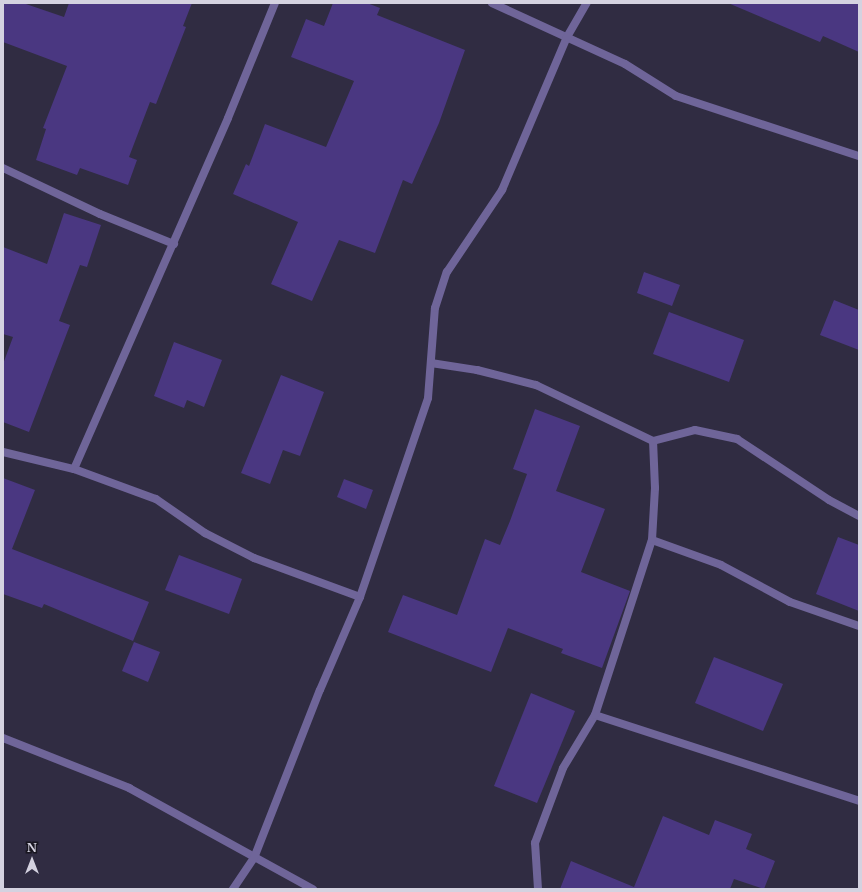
<!DOCTYPE html>
<style>
body{margin:0}
#map{position:relative;width:862px;height:892px;overflow:hidden;background:#302c42;font-family:"Libre Baskerville",serif}
div>[style]{position:absolute}
.building>*{inset:0;background:#4a3781}
.minor>*{height:8px;margin:-4px;padding:0 4px;transform-origin:4px;border-radius:4px;background:#6f6599}
span{translate:-50% -50%;white-space:nowrap;text-align:center;line-height:1.15;-webkit-text-stroke:3px #181620;paint-order:stroke}
.frame{position:absolute;inset:0;border:4px solid #d4d2e0;pointer-events:none}
.north{position:absolute;left:12px;top:840px;width:40px;height:40px;-webkit-text-stroke:3px #181620;paint-order:stroke;rotate:0deg;font-size:11px;font-weight:700;line-height:16px;text-align:center;color:#d4d2e0}
.north::after{content:'';display:block;margin:auto;width:14px;height:18px;background:#d4d2e0;clip-path:polygon(50% 0,100% 100%,50% 72%,0 100%)}
</style>
<div id="map">
<div class="building">
<i style="clip-path:polygon(3px 3px,23px 3px,64px 17px,69px 3px,192px 3px,183px 26px,186px 27px,156px 104px,150px 102px,129px 157px,137px 160px,128px 185px,80px 168px,77px 175px,36px 160px,46px 129px,43px 128px,67px 66px,3px 42px)"></i>
<i style="clip-path:polygon(333px 3px,367px 3px,380px 8px,377px 15px,465px 50px,439px 123px,412px 184px,403px 180px,375px 253px,339px 240px,312px 301px,271px 284px,298px 222px,233px 194px,246px 164px,249px 166px,265px 124px,326px 147px,354px 81px,291px 57px,306px 19px,324px 26px)"></i>
<i style="clip-path:polygon(728px 3px,859px 3px,859px 52px,823px 36px,820px 42px)"></i>
<i style="clip-path:polygon(64px 213px,101px 225px,87px 267px,80px 265px,59px 321px,70px 325px,29px 432px,3px 422px,3px 364px,13px 337px,3px 334px,3px 247px,47px 264px)"></i>
<i style="clip-path:polygon(644px 272px,680px 285px,672px 306px,637px 293px)"></i>
<i style="clip-path:polygon(834px 300px,859px 310px,859px 350px,820px 335px)"></i>
<i style="clip-path:polygon(669px 312px,744px 340px,729px 382px,653px 354px)"></i>
<i style="clip-path:polygon(174px 342px,222px 360px,204px 407px,187px 400px,184px 408px,154px 396px)"></i>
<i style="clip-path:polygon(281px 375px,324px 392px,300px 456px,283px 450px,270px 484px,241px 473px)"></i>
<i style="clip-path:polygon(535px 409px,580px 426px,556px 491px,605px 509px,581px 572px,630px 591px,602px 668px,561px 653px,563px 649px,508px 628px,491px 672px,388px 632px,403px 595px,457px 615px,485px 539px,500px 545px,510px 521px,527px 474px,513px 469px)"></i>
<i style="clip-path:polygon(3px 478px,35px 490px,12px 549px,149px 602px,133px 641px,44px 604px,42px 608px,3px 594px)"></i>
<i style="clip-path:polygon(344px 479px,373px 490px,366px 509px,337px 497px)"></i>
<i style="clip-path:polygon(838px 537px,859px 545px,859px 611px,816px 594px)"></i>
<i style="clip-path:polygon(179px 555px,242px 579px,229px 614px,165px 590px)"></i>
<i style="clip-path:polygon(134px 642px,160px 652px,148px 682px,122px 671px)"></i>
<i style="clip-path:polygon(714px 657px,783px 684px,763px 731px,695px 703px)"></i>
<i style="clip-path:polygon(531px 693px,575px 711px,537px 803px,494px 786px)"></i>
<i style="clip-path:polygon(663px 816px,709px 835px,715px 820px,752px 834px,746px 849px,775px 861px,764px 889px,734px 879px,730px 889px,560px 889px,571px 861px,634px 887px)"></i>
</div>
<div class="minor">
<i style="left:492px;top:3px;width:146px;rotate:24.6deg"></i>
<i style="left:625px;top:64px;width:60px;rotate:32.1deg"></i>
<i style="left:676px;top:96px;width:193px;rotate:18.2deg"></i>
<i style="left:3px;top:168px;width:107px;rotate:25.4deg"></i>
<i style="left:100px;top:214px;width:80px;rotate:22.1deg"></i>
<i style="left:431px;top:363px;width:47px;rotate:8.7deg"></i>
<i style="left:477px;top:370px;width:61px;rotate:14.3deg"></i>
<i style="left:536px;top:385px;width:130px;rotate:25.6deg"></i>
<i style="left:653px;top:441px;width:43px;rotate:-14.7deg"></i>
<i style="left:695px;top:430px;width:43px;rotate:12.1deg"></i>
<i style="left:737px;top:439px;width:110px;rotate:33.5deg"></i>
<i style="left:829px;top:500px;width:34px;rotate:28deg"></i>
<i style="left:3px;top:452px;width:73px;rotate:13.5deg"></i>
<i style="left:74px;top:469px;width:383px;rotate:-66.3deg"></i>
<i style="left:228px;top:118px;width:124px;rotate:-67.8deg"></i>
<i style="left:74px;top:469px;width:87px;rotate:20.1deg"></i>
<i style="left:156px;top:499px;width:60px;rotate:34.8deg"></i>
<i style="left:205px;top:533px;width:55px;rotate:27deg"></i>
<i style="left:254px;top:558px;width:113px;rotate:20.2deg"></i>
<i style="left:652px;top:540px;width:73px;rotate:19.9deg"></i>
<i style="left:721px;top:565px;width:78px;rotate:28.2deg"></i>
<i style="left:790px;top:602px;width:73px;rotate:19.2deg"></i>
<i style="left:595px;top:715px;width:278px;rotate:18deg"></i>
<i style="left:3px;top:738px;width:136px;rotate:21.6deg"></i>
<i style="left:129px;top:788px;width:210px;rotate:28.8deg"></i>
<i style="left:233px;top:889px;width:37px;rotate:-56deg"></i>
<i style="left:254px;top:858px;width:180px;rotate:-68.6deg"></i>
<i style="left:320px;top:690px;width:101px;rotate:-66.7deg"></i>
<i style="left:360px;top:597px;width:210px;rotate:-71.1deg"></i>
<i style="left:428px;top:398px;width:90px;rotate:-85.6deg"></i>
<i style="left:435px;top:308px;width:38px;rotate:-72deg"></i>
<i style="left:447px;top:272px;width:99px;rotate:-56.1deg"></i>
<i style="left:502px;top:190px;width:166px;rotate:-67deg"></i>
<i style="left:567px;top:37px;width:39px;rotate:-60deg"></i>
<i style="left:538px;top:889px;width:46px;rotate:-93.7deg"></i>
<i style="left:535px;top:843px;width:80px;rotate:-69.5deg"></i>
<i style="left:563px;top:768px;width:62px;rotate:-58.9deg"></i>
<i style="left:595px;top:715px;width:184px;rotate:-72deg"></i>
<i style="left:652px;top:540px;width:52px;rotate:-86.7deg"></i>
<i style="left:655px;top:488px;width:47px;rotate:-92.4deg"></i>
</div>
<div class="frame"></div>
<div class="north">N</div>
</div>
